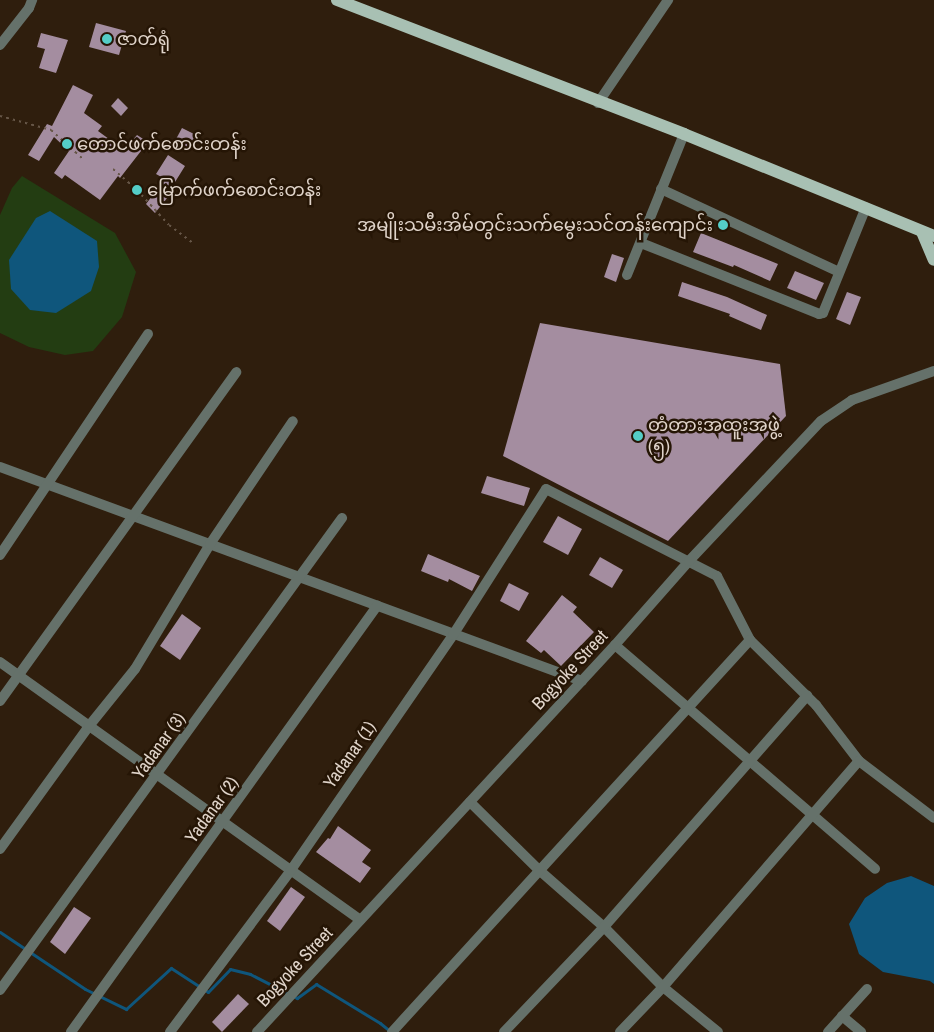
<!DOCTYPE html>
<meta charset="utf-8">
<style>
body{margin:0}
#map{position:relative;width:934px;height:1032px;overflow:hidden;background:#2f1e0d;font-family:"Archivo Narrow","Noto Sans Myanmar",sans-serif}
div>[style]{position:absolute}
.green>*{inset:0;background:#233d12}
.water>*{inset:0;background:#0f567c}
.stream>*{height:3px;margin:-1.5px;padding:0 1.5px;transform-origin:1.5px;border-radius:1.5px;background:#0f567c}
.building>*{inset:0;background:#a48da0}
.path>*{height:2px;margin-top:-1px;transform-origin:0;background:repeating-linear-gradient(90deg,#665647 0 2.5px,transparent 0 6.5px)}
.minor>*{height:10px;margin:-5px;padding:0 5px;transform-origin:5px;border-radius:5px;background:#65716a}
.primary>*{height:12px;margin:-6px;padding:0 6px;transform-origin:6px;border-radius:6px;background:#a8c0b3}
.dots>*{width:14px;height:14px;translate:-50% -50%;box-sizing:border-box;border:2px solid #251505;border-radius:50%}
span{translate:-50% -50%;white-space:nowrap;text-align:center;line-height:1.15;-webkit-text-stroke:5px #251505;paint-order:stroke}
.poi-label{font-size:18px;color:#e0d4ca}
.left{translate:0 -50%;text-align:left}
.right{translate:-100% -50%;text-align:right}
.street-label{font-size:18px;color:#e0d4ca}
</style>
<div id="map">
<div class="green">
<i style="clip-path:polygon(22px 176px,115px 233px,136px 272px,122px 317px,93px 351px,65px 355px,29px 347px,0 333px,0 215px,12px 188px)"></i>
</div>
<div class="water">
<i style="clip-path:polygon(50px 211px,97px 241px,99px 267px,91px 291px,56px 313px,30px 310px,11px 289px,9px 260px,36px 218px)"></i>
<i style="clip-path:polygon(911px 876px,934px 886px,934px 984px,930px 981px,883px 972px,859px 954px,849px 924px,865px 898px,887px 883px)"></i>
</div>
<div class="stream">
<i style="left:0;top:932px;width:102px;rotate:33.8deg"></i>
<i style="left:85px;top:989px;width:46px;rotate:26deg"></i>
<i style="left:126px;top:1009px;width:61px;rotate:-42.3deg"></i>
<i style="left:171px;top:968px;width:44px;rotate:33deg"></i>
<i style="left:208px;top:992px;width:32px;rotate:-46deg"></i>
<i style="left:230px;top:969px;width:21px;rotate:14deg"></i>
<i style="left:250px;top:974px;width:53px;rotate:27.1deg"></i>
<i style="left:297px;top:998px;width:24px;rotate:-36deg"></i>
<i style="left:316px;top:984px;width:75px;rotate:31.4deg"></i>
<i style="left:380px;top:1023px;width:14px;rotate:39deg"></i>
</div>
<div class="building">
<i style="clip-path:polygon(96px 23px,126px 31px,119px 55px,89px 47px)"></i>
<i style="clip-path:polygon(41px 33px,68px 40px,56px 73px,39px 68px,45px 49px,37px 47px)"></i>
<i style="clip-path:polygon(73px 85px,93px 95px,84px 113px,102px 126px,98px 131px,124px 150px,137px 135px,148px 142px,120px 178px,118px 176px,100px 200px,65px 175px,62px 179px,54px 173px,69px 151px,54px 137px,39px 161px,28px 155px,47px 124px,52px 126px)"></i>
<i style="clip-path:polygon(118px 98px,128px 108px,121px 116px,111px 106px)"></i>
<i style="clip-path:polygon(182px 128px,196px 135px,189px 148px,175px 141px)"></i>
<i style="clip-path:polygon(168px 155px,185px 166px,167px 195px,168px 197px,155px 213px,146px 204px,165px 179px,156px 174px)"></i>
<i style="clip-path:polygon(701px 233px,778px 264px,770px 281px,734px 265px,733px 267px,693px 252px)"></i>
<i style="clip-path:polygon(612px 254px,624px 258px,616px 282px,604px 277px)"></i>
<i style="clip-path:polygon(795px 271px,824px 283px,816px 300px,787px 288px)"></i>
<i style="clip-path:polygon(682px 282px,727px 297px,767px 315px,761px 330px,729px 316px,730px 314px,678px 296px)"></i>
<i style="clip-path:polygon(847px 292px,861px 297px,850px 325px,836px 319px)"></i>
<i style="clip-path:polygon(540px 323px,780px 364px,786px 416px,668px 541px,503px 456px)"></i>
<i style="clip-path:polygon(487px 476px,530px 488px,524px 506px,481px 493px)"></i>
<i style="clip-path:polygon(558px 516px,582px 529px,568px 555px,543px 542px)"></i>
<i style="clip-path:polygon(428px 554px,480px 576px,472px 591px,449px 579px,448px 582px,421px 571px)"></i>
<i style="clip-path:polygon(600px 557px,623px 570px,612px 588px,589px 575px)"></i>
<i style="clip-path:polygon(509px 583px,529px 593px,519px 611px,500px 601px)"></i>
<i style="clip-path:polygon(562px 595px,577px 607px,573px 612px,594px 632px,561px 666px,544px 650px,541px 653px,526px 641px)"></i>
<i style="clip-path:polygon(182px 614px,201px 628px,180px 660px,160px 646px)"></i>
<i style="clip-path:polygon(338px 826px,371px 850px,362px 862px,371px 868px,360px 883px,316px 852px,328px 838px,330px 839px)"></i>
<i style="clip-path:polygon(291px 887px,305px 897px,280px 931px,267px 921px)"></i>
<i style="clip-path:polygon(74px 907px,91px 918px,65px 954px,50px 942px)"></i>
<i style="clip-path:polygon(238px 994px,249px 1004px,222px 1032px,212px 1022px)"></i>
</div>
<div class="path">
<i style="left:0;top:116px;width:53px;rotate:15.4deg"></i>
<i style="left:51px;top:130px;width:42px;rotate:42.1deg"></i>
<i style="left:113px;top:169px;width:32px;rotate:41deg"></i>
<i style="left:137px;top:190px;width:47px;rotate:47.6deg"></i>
<i style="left:169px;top:225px;width:31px;rotate:37deg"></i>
</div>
<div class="minor">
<i style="left:0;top:45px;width:47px;rotate:-51.9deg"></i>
<i style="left:29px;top:8px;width:9px;rotate:-69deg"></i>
<i style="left:598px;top:103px;width:125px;rotate:-55.8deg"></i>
<i style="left:661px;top:189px;width:196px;rotate:25deg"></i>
<i style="left:641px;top:243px;width:192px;rotate:21.7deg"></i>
<i style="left:819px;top:314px;width:4px;rotate:-14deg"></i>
<i style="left:823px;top:313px;width:114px;rotate:-67.9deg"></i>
<i style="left:627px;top:275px;width:152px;rotate:-68deg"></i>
<i style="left:0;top:467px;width:620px;rotate:20.19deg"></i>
<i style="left:0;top:555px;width:266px;rotate:-56.2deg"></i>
<i style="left:615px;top:645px;width:343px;rotate:40.7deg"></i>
<i style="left:0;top:662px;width:443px;rotate:35.6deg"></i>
<i style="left:0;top:701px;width:405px;rotate:-54.3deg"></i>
<i style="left:470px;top:802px;width:97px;rotate:44.6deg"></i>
<i style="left:539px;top:870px;width:86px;rotate:41.2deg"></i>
<i style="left:604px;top:927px;width:84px;rotate:45.5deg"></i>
<i style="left:663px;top:987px;width:71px;rotate:39.3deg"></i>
<i style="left:0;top:849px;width:152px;rotate:-54.1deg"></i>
<i style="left:89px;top:726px;width:73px;rotate:-51.1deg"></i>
<i style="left:135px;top:669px;width:146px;rotate:-59deg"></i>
<i style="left:210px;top:544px;width:148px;rotate:-56deg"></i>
<i style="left:0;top:990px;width:583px;rotate:-54.07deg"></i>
<i style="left:842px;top:1016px;width:25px;rotate:40deg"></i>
<i style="left:71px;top:1032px;width:525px;rotate:-54.31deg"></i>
<i style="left:170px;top:1032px;width:202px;rotate:-53.2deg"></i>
<i style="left:291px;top:870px;width:285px;rotate:-55.4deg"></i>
<i style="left:453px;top:635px;width:173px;rotate:-57.5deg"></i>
<i style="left:546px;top:489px;width:192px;rotate:27deg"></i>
<i style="left:717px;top:576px;width:72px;rotate:62.7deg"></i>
<i style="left:750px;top:640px;width:93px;rotate:44.6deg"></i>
<i style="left:816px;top:705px;width:71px;rotate:52.5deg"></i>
<i style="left:859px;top:761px;width:94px;rotate:37.2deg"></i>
<i style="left:257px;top:1032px;width:527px;rotate:-47.23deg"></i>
<i style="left:615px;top:645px;width:112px;rotate:-48.6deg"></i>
<i style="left:689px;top:561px;width:192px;rotate:-46.7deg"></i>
<i style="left:821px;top:421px;width:37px;rotate:-34deg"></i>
<i style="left:852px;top:400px;width:87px;rotate:-19.5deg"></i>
<i style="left:392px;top:1032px;width:531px;rotate:-47.6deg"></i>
<i style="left:504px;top:1032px;width:145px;rotate:-46.4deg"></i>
<i style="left:604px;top:927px;width:308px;rotate:-48.7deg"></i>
<i style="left:620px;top:1032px;width:62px;rotate:-46.3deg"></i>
<i style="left:663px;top:987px;width:299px;rotate:-49.1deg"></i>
<i style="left:828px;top:1032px;width:58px;rotate:-47.8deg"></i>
</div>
<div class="primary">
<i style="left:337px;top:0;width:372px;rotate:21.1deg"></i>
<i style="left:684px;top:134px;width:270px;rotate:22.2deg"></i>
<i style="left:922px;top:232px;width:30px;rotate:67deg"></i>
</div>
<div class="dots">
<i style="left:107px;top:39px;background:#54cdc7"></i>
<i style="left:67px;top:144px;background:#54cdc7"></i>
<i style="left:137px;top:190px;background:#54cdc7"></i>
<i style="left:723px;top:225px;background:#54cdc7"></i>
<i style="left:638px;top:436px;background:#54cdc7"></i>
</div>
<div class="poi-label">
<span class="left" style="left:117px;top:39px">ဇာတ်ရုံ</span>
<span class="left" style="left:77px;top:144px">တောင်ဖက်စောင်းတန်း</span>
<span class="left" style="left:147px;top:190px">မြောက်ဖက်စောင်းတန်း</span>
<span class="right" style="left:713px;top:225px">အမျိုးသမီးအိမ်တွင်းသက်မွေးသင်တန်းကျောင်း</span>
<span class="left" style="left:648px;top:436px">တံတားအထူးအဖွဲ့<br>(၅)</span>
</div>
<div class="street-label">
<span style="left:570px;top:670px;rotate:-47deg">Bogyoke Street</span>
<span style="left:159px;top:746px;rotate:-54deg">Yadanar (3)</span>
<span style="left:350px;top:755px;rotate:-55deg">Yadanar (1)</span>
<span style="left:212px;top:810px;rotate:-54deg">Yadanar (2)</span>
<span style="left:295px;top:967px;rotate:-47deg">Bogyoke Street</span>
</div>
</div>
